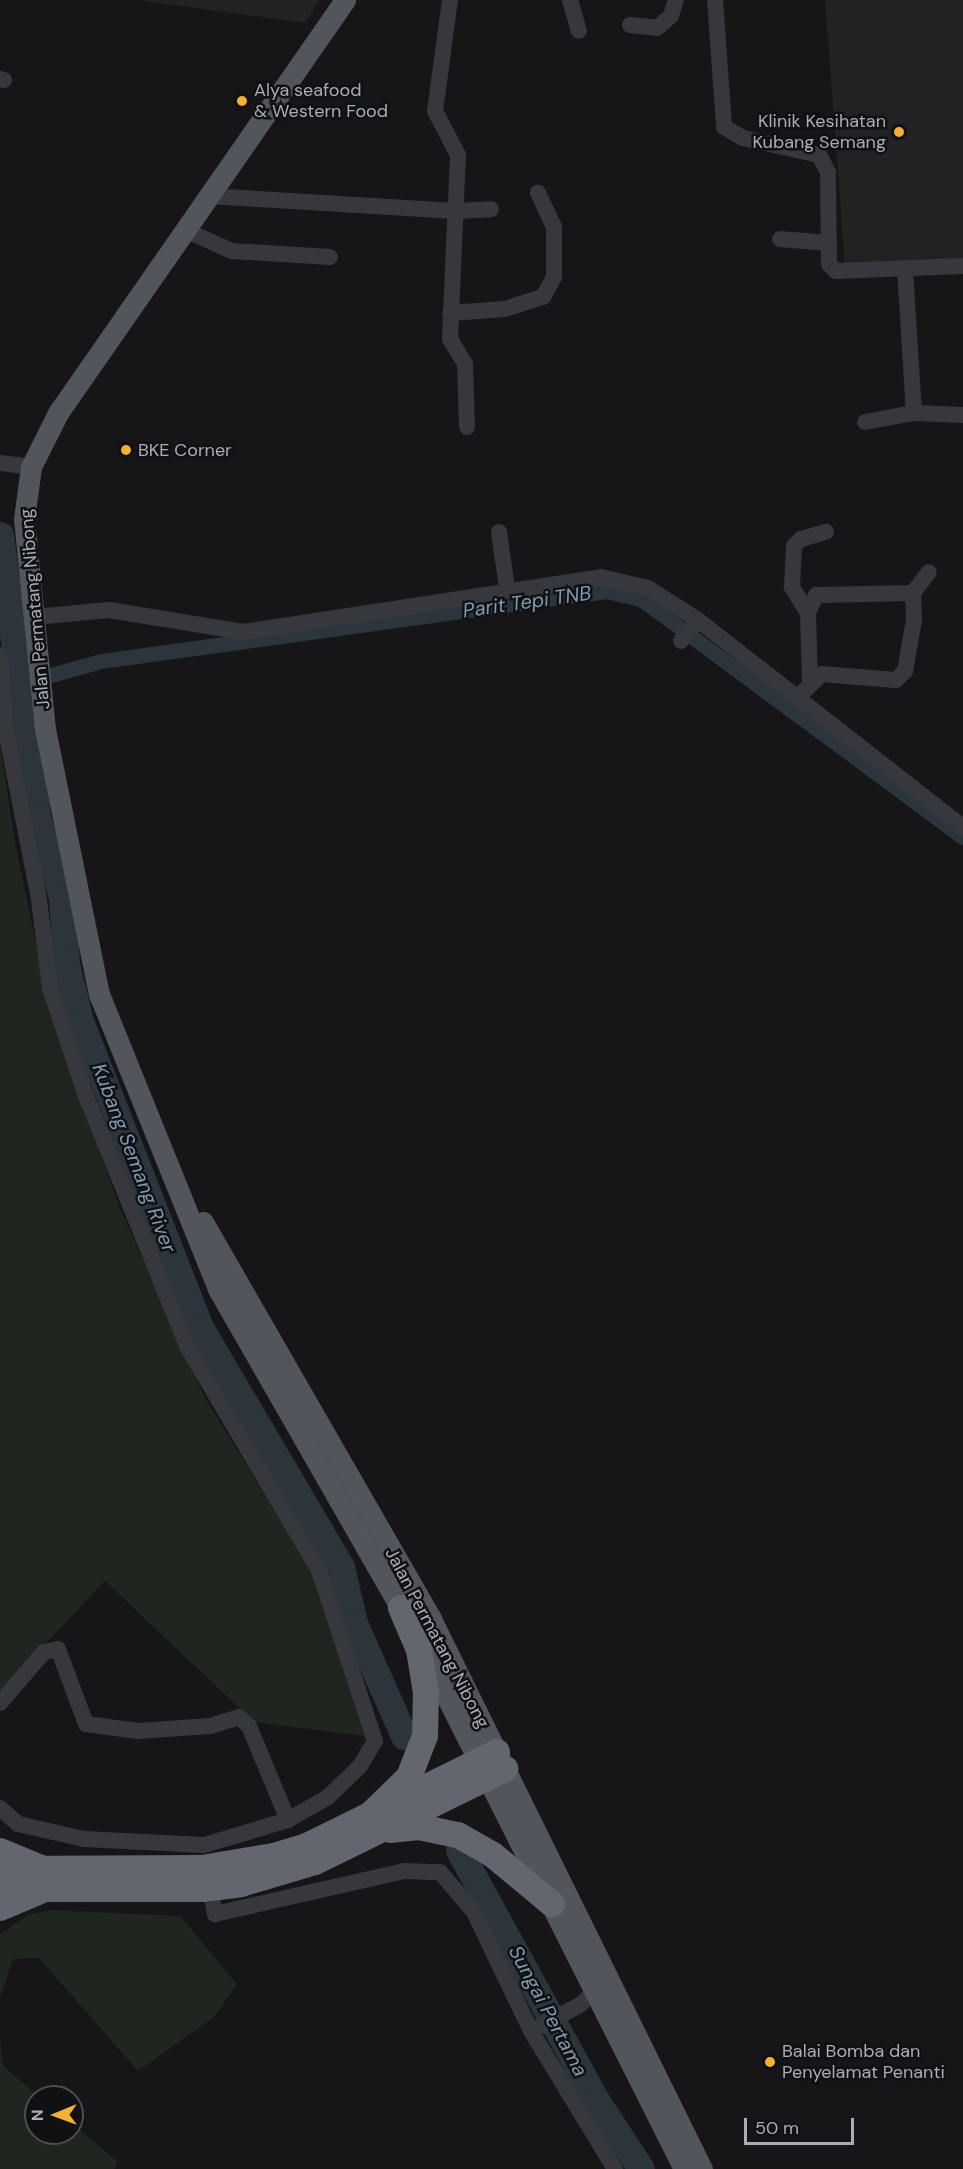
<!DOCTYPE html>
<style>
body{margin:0}
#map{position:relative;width:963px;height:2169px;overflow:hidden;background:#161618;font-family:"DM Sans",sans-serif}
div>[style]{position:absolute}
.built>*{inset:0;background:#222225}
.green>*{inset:0;background:#1e261f}
.canal>*{height:15px;margin:-7.5px;padding:0 7.5px;transform-origin:7.5px;border-radius:7.5px;background:#2c353c}
.river>*{height:27px;margin:-13.5px;padding:0 13.5px;transform-origin:13.5px;border-radius:13.5px;background:#2c353c}
.minor>*{height:16px;margin:-8px;padding:0 8px;transform-origin:8px;border-radius:8px;background:#37383d}
.major>*{height:21px;margin:-10.5px;padding:0 10.5px;transform-origin:10.5px;border-radius:10.5px;background:#53555c}
.highway>*{height:26px;margin:-13px;padding:0 13px;transform-origin:13px;border-radius:13px;background:#63666e}
.highway-bridge>*{height:26px;margin:-13px;padding:0 13px;transform-origin:13px;border-radius:13px;background:#63666e}
.dots>*{width:16px;height:16px;translate:-50% -50%;box-sizing:border-box;border:3px solid #111113;border-radius:50%}
span{translate:-50% -50%;white-space:nowrap;text-align:center;line-height:1.15;-webkit-text-stroke:5px #111113;paint-order:stroke}
.poi-label{font-size:18px;color:#a8adb8}
.left{translate:0 -50%;text-align:left}
.right{translate:-100% -50%;text-align:right}
.street-label{font-size:18px;color:#a8adb8}
.water-label{font-size:20px;color:#7f9bb3;font-style:italic}
.north{position:absolute;left:24px;top:2085px;width:60px;height:60px;box-sizing:border-box;background:#111113;border:2px solid #4d4f55;border-radius:50%;rotate:269deg;font-size:16px;font-weight:700;line-height:24px;text-align:center;color:#a8adb8}
.north::after{content:'';display:block;margin:auto;width:21px;height:27px;background:#f2b134;clip-path:polygon(50% 0,100% 100%,50% 72%,0 100%)}
.scale{position:absolute;left:744px;top:2118px;width:110px;height:27px;box-sizing:border-box;border:3px solid #a8adb8;border-top:0;padding-left:8px;font-size:18px;line-height:21px;white-space:nowrap;color:#a8adb8;-webkit-text-stroke:4px #111113;paint-order:stroke}
</style>
<div id="map">
<div class="built">
<i style="clip-path:polygon(136px 0,319px 0,306px 23px)"></i>
<i style="clip-path:polygon(825px 0,963px 0,963px 264px,845px 266px)"></i>
</div>
<div class="green">
<i style="clip-path:polygon(0 744px,16px 847px,51px 1015px,121px 1211px,205px 1398px,314px 1574px,365px 1736px,254px 1722px,105px 1581px,0 1691px)"></i>
<i style="clip-path:polygon(50px 1910px,180px 1916px,237px 1984px,215px 2016px,138px 2071px,39px 1958px,13px 1959px,0 1998px,0 1934px,28px 1915px)"></i>
<i style="clip-path:polygon(0 2036px,3px 2066px,40px 2097px,36px 2097px,36px 2133px,72px 2133px,72px 2123px,118px 2162px,114px 2169px,0 2169px)"></i>
</div>
<div class="canal">
<i style="left:19px;top:684px;width:85px;rotate:-15.7deg"></i>
<i style="left:101px;top:661px;width:510px;rotate:-7.89deg"></i>
<i style="left:606px;top:591px;width:36px;rotate:13deg"></i>
<i style="left:641px;top:599px;width:400px;rotate:36.5deg"></i>
</div>
<div class="river">
<i style="left:0;top:535px;width:284px;rotate:82.5deg"></i>
<i style="left:37px;top:817px;width:84px;rotate:72.6deg"></i>
<i style="left:62px;top:897px;width:67px;rotate:86.6deg"></i>
<i style="left:66px;top:964px;width:59px;rotate:76.2deg"></i>
<i style="left:80px;top:1021px;width:331px;rotate:68.6deg"></i>
<i style="left:201px;top:1329px;width:276px;rotate:59.5deg"></i>
<i style="left:341px;top:1567px;width:57px;rotate:76.9deg"></i>
<i style="left:354px;top:1623px;width:124px;rotate:66.1deg"></i>
<i style="left:459px;top:1850px;width:285px;rotate:61.3deg"></i>
<i style="left:596px;top:2100px;width:82px;rotate:56.9deg"></i>
</div>
<div class="minor">
<i style="left:450px;top:0;width:112px;rotate:97.7deg"></i>
<i style="left:435px;top:111px;width:50px;rotate:62.4deg"></i>
<i style="left:458px;top:155px;width:184px;rotate:92.5deg"></i>
<i style="left:450px;top:339px;width:29px;rotate:59deg"></i>
<i style="left:465px;top:364px;width:63px;rotate:88.2deg"></i>
<i style="left:570px;top:0;width:32px;rotate:74deg"></i>
<i style="left:715px;top:0;width:127px;rotate:85.9deg"></i>
<i style="left:724px;top:127px;width:22px;rotate:30deg"></i>
<i style="left:743px;top:138px;width:78px;rotate:12.6deg"></i>
<i style="left:819px;top:155px;width:19px;rotate:62deg"></i>
<i style="left:828px;top:172px;width:92px;rotate:89.4deg"></i>
<i style="left:829px;top:264px;width:10px;rotate:45deg"></i>
<i style="left:836px;top:271px;width:127px;rotate:-2.3deg"></i>
<i style="left:630px;top:25px;width:27px;rotate:6deg"></i>
<i style="left:657px;top:28px;width:18px;rotate:-41deg"></i>
<i style="left:671px;top:16px;width:17px;rotate:-73deg"></i>
<i style="left:0;top:79px;width:4px;rotate:14deg"></i>
<i style="left:209px;top:196px;width:247px;rotate:3.5deg"></i>
<i style="left:456px;top:211px;width:35px;rotate:-3deg"></i>
<i style="left:185px;top:230px;width:51px;rotate:24.1deg"></i>
<i style="left:232px;top:251px;width:98px;rotate:3.5deg"></i>
<i style="left:780px;top:239px;width:49px;rotate:4.7deg"></i>
<i style="left:905px;top:270px;width:143px;rotate:86.4deg"></i>
<i style="left:450px;top:313px;width:55px;rotate:-4.2deg"></i>
<i style="left:505px;top:309px;width:40px;rotate:-18deg"></i>
<i style="left:543px;top:297px;width:23px;rotate:-61deg"></i>
<i style="left:554px;top:277px;width:50px;rotate:-90deg"></i>
<i style="left:554px;top:227px;width:38px;rotate:-115deg"></i>
<i style="left:865px;top:422px;width:50px;rotate:-10.4deg"></i>
<i style="left:914px;top:413px;width:49px;rotate:2.3deg"></i>
<i style="left:0;top:463px;width:31px;rotate:7deg"></i>
<i style="left:499px;top:532px;width:57px;rotate:81.9deg"></i>
<i style="left:808px;top:613px;width:31px;rotate:-122deg"></i>
<i style="left:792px;top:587px;width:41px;rotate:-87.2deg"></i>
<i style="left:794px;top:546px;width:10px;rotate:-45deg"></i>
<i style="left:801px;top:539px;width:26px;rotate:-16deg"></i>
<i style="left:35px;top:617px;width:74px;rotate:-5.4deg"></i>
<i style="left:109px;top:610px;width:136px;rotate:9.3deg"></i>
<i style="left:243px;top:632px;width:362px;rotate:-8.7deg"></i>
<i style="left:601px;top:577px;width:48px;rotate:13.2deg"></i>
<i style="left:648px;top:588px;width:59px;rotate:32.6deg"></i>
<i style="left:698px;top:620px;width:336px;rotate:38deg"></i>
<i style="left:681px;top:641px;width:27px;rotate:-51deg"></i>
<i style="left:0;top:655px;width:71px;rotate:86deg"></i>
<i style="left:5px;top:726px;width:177px;rotate:78.9deg"></i>
<i style="left:39px;top:900px;width:89px;rotate:82.9deg"></i>
<i style="left:50px;top:988px;width:114px;rotate:71.6deg"></i>
<i style="left:86px;top:1096px;width:272px;rotate:68deg"></i>
<i style="left:188px;top:1348px;width:258px;rotate:59.5deg"></i>
<i style="left:319px;top:1570px;width:180px;rotate:71.9deg"></i>
<i style="left:375px;top:1741px;width:29px;rotate:121deg"></i>
<i style="left:360px;top:1766px;width:45px;rotate:135.9deg"></i>
<i style="left:328px;top:1797px;width:46px;rotate:150.1deg"></i>
<i style="left:288px;top:1820px;width:88px;rotate:163.4deg"></i>
<i style="left:204px;top:1845px;width:120px;rotate:-177.1deg"></i>
<i style="left:84px;top:1839px;width:68px;rotate:-167.2deg"></i>
<i style="left:18px;top:1824px;width:24px;rotate:-138deg"></i>
<i style="left:810px;top:682px;width:69px;rotate:-91.7deg"></i>
<i style="left:808px;top:613px;width:20px;rotate:-66deg"></i>
<i style="left:816px;top:595px;width:97px;rotate:-1.2deg"></i>
<i style="left:798px;top:697px;width:33px;rotate:-44deg"></i>
<i style="left:822px;top:674px;width:74px;rotate:4.6deg"></i>
<i style="left:896px;top:680px;width:13px;rotate:-45deg"></i>
<i style="left:905px;top:671px;width:52px;rotate:-80deg"></i>
<i style="left:914px;top:620px;width:27px;rotate:-92deg"></i>
<i style="left:913px;top:593px;width:26px;rotate:-53deg"></i>
<i style="left:0;top:1703px;width:67px;rotate:-49.2deg"></i>
<i style="left:44px;top:1652px;width:14px;rotate:-12deg"></i>
<i style="left:58px;top:1649px;width:80px;rotate:69.5deg"></i>
<i style="left:86px;top:1724px;width:52px;rotate:7.7deg"></i>
<i style="left:138px;top:1731px;width:72px;rotate:-4deg"></i>
<i style="left:210px;top:1726px;width:30px;rotate:-17deg"></i>
<i style="left:239px;top:1717px;width:13px;rotate:42deg"></i>
<i style="left:249px;top:1726px;width:102px;rotate:67.5deg"></i>
<i style="left:209px;top:1880px;width:35px;rotate:80deg"></i>
<i style="left:215px;top:1914px;width:194px;rotate:-12.8deg"></i>
<i style="left:404px;top:1871px;width:36px;rotate:2deg"></i>
<i style="left:440px;top:1872px;width:52px;rotate:49.6deg"></i>
<i style="left:474px;top:1912px;width:132px;rotate:64.4deg"></i>
<i style="left:531px;top:2031px;width:162px;rotate:58.7deg"></i>
<i style="left:531px;top:2031px;width:55px;rotate:-28deg"></i>
<i style="left:580px;top:2005px;width:19px;rotate:-43deg"></i>
</div>
<div class="major">
<i style="left:345px;top:0;width:503px;rotate:124.8deg"></i>
<i style="left:58px;top:413px;width:60px;rotate:116.6deg"></i>
<i style="left:31px;top:467px;width:52px;rotate:97.7deg"></i>
<i style="left:24px;top:519px;width:211px;rotate:84.3deg"></i>
<i style="left:45px;top:729px;width:270px;rotate:78.5deg"></i>
<i style="left:99px;top:994px;width:318px;rotate:68deg"></i>
<i style="left:218px;top:1289px;width:384px;rotate:60.2deg"></i>
<i style="left:203px;top:1222px;width:458px;rotate:60.1deg"></i>
<i style="left:431px;top:1619px;width:613px;rotate:63.77deg"></i>
<i style="left:423px;top:1650px;width:581px;rotate:63.3deg"></i>
</div>
<div class="highway">
<i style="left:371px;top:1814px;width:53px;rotate:-44.2deg"></i>
<i style="left:409px;top:1777px;width:44px;rotate:-68.7deg"></i>
<i style="left:425px;top:1736px;width:43px;rotate:-88.7deg"></i>
<i style="left:426px;top:1693px;width:44px;rotate:-99.2deg"></i>
<i style="left:419px;top:1650px;width:46px;rotate:-113.2deg"></i>
<i style="left:390px;top:1830px;width:29px;rotate:-6deg"></i>
<i style="left:419px;top:1827px;width:40px;rotate:12deg"></i>
<i style="left:458px;top:1835px;width:40px;rotate:29.7deg"></i>
<i style="left:493px;top:1855px;width:77px;rotate:39.7deg"></i>
<i style="left:307px;top:1846px;width:212px;rotate:-26.3deg"></i>
<i style="left:0;top:1851px;width:44px;rotate:22.5deg"></i>
<i style="left:315px;top:1862px;width:212px;rotate:-26.1deg"></i>
<i style="left:0;top:1908px;width:49px;rotate:-22.9deg"></i>
</div>
<div class="highway-bridge">
<i style="left:0;top:1869px;width:202px;rotate:-0.3deg"></i>
<i style="left:202px;top:1868px;width:73px;rotate:-9.5deg"></i>
<i style="left:274px;top:1856px;width:34px;rotate:-17deg"></i>
<i style="left:0;top:1889px;width:202px"></i>
<i style="left:202px;top:1889px;width:39px;rotate:-7deg"></i>
<i style="left:241px;top:1884px;width:77px;rotate:-16.6deg"></i>
</div>
<div class="dots">
<i style="left:242px;top:101px;background:#f2b134"></i>
<i style="left:899px;top:132px;background:#f2b134"></i>
<i style="left:126px;top:450px;background:#f2b134"></i>
<i style="left:770px;top:2062px;background:#f2b134"></i>
</div>
<div class="poi-label">
<span class="left" style="left:254px;top:101px">Alya seafood<br>&amp; Western Food</span>
<span class="right" style="left:886px;top:132px">Klinik Kesihatan<br>Kubang Semang</span>
<span class="left" style="left:138px;top:450px">BKE Corner</span>
<span class="left" style="left:782px;top:2062px">Balai Bomba dan<br>Penyelamat Penanti</span>
</div>
<div class="street-label">
<span style="left:35px;top:609px;rotate:-95deg">Jalan Permatang Nibong</span>
<span style="left:437px;top:1638px;rotate:62deg">Jalan Permatang Nibong</span>
</div>
<div class="water-label">
<span style="left:527px;top:602px;rotate:-8deg">Parit Tepi TNB</span>
<span style="left:134px;top:1158px;rotate:69deg">Kubang Semang River</span>
<span style="left:548px;top:2011px;rotate:62deg">Sungai Pertama</span>
</div>
<div class="north">N</div>
<div class="scale">50 m</div>
</div>
